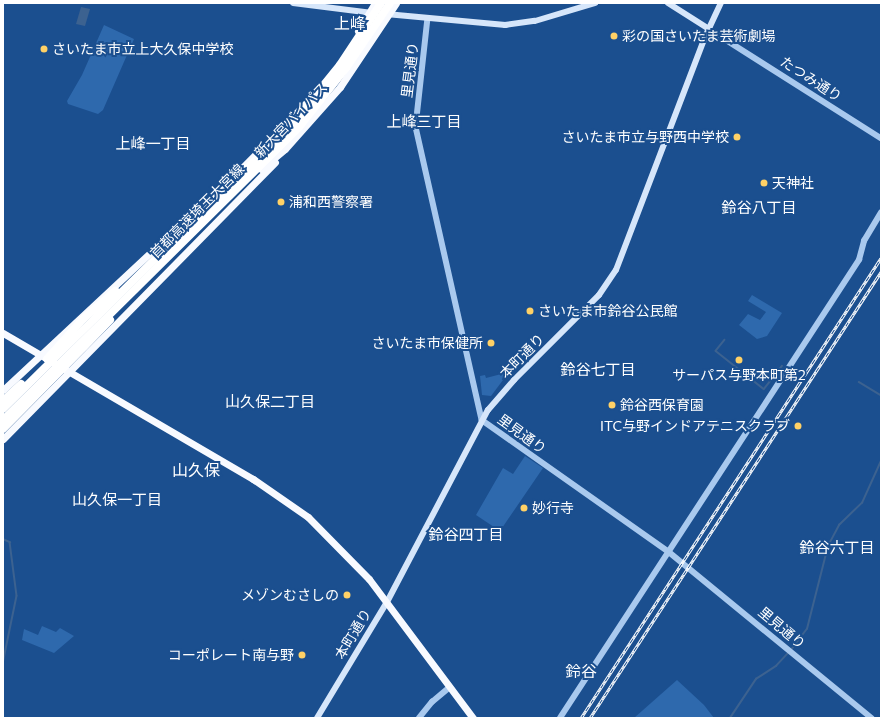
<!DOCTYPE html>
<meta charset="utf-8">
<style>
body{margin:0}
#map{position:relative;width:884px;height:721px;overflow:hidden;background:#1b4f8f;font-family:Commissioner,"Noto Sans JP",sans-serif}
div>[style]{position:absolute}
.green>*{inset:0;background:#2e69ad}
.water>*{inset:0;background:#3c6290}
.stream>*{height:1.5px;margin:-0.75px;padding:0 0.75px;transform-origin:0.75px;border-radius:0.75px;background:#3c6290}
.tertiary>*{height:5.5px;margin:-2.75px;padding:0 2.75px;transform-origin:2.75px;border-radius:2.75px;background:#a9c9ee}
.secondary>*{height:6px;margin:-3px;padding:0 3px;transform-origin:3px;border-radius:3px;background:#d6e6fa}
.trunk>*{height:7px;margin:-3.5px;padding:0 3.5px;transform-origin:3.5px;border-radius:3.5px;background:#f8faff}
.motorway>*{height:8px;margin:-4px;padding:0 4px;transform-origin:4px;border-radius:4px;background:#fff}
.rail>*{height:3px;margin-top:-1.5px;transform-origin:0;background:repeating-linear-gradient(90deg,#1b4f8f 0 4.5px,#fff 0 9px);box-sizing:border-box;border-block:1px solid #fff}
.motorway-bridge>*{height:8px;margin:-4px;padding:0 4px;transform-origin:4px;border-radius:4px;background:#fff}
.dots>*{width:11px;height:11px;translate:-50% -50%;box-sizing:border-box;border:2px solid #1b4f8f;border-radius:50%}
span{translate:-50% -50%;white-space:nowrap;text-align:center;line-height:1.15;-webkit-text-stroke:4px #1b4f8f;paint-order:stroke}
.poi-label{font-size:14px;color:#fff}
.left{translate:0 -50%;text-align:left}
.right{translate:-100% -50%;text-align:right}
.street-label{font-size:14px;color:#fff}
.neighbourhood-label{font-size:15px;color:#fff}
.quarter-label{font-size:16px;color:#fff}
.frame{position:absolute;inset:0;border:4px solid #fff;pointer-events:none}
</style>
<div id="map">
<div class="green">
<i style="clip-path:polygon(104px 25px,134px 39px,103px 110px,98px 114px,68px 104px,67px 101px,82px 75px)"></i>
<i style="clip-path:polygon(752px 295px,782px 313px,767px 336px,757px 339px,739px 325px,748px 314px,760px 320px,766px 312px,748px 301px)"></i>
<i style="clip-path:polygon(509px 372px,491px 396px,482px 395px,480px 376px,485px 375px,486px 378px)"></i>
<i style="clip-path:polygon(525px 456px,543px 468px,500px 531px,476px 515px,503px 468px,513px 474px)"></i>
<i style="clip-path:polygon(42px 626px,56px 632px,60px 628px,74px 636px,54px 653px,22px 640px,24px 629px,38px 635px)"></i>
<i style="clip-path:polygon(677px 680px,704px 705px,714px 718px,634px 718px)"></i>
</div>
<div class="water">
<i style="clip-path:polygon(81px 7px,90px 9px,85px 26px,76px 24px)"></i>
</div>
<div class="stream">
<i style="left:725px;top:340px;width:14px;rotate:129deg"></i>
<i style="left:716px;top:351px;width:61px;rotate:38.4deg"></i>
<i style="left:764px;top:389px;width:29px;rotate:-52deg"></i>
<i style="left:859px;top:382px;width:26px;rotate:31deg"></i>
<i style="left:3px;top:539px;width:8px;rotate:23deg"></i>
<i style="left:10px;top:542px;width:54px;rotate:82.6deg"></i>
<i style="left:17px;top:596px;width:69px;rotate:101.6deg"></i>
<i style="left:791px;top:650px;width:26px;rotate:-53deg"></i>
<i style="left:807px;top:629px;width:86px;rotate:-75.8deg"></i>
<i style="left:828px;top:546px;width:24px;rotate:-62deg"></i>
<i style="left:839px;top:525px;width:32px;rotate:-44deg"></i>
<i style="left:862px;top:503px;width:46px;rotate:-65.7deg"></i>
<i style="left:730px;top:718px;width:47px;rotate:-56.3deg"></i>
<i style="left:756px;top:679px;width:24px;rotate:-33deg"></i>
<i style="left:776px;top:666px;width:18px;rotate:-47deg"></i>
</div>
<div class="tertiary">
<i style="left:428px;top:18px;width:110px;rotate:96.3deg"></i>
<i style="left:416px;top:127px;width:300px;rotate:77.3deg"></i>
<i style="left:482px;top:420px;width:229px;rotate:35.2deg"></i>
<i style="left:669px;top:552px;width:262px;rotate:39.3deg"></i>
<i style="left:709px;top:29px;width:204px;rotate:32.4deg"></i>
<i style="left:419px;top:718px;width:21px;rotate:-51deg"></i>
<i style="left:432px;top:702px;width:23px;rotate:-40deg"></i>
<i style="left:560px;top:718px;width:547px;rotate:-56.86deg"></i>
<i style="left:859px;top:260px;width:20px;rotate:-75deg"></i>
<i style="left:864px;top:241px;width:33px;rotate:-59deg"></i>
</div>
<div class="secondary">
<i style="left:293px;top:3px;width:80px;rotate:7.2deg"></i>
<i style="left:668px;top:3px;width:49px;rotate:32.4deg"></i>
<i style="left:386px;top:14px;width:120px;rotate:5.3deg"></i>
<i style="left:505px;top:25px;width:30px;rotate:-8deg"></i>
<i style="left:535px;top:21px;width:63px;rotate:-16.7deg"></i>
<i style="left:317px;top:718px;width:135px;rotate:-58.9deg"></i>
<i style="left:387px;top:602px;width:217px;rotate:-62.3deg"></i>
<i style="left:488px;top:410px;width:40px;rotate:-49deg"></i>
<i style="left:514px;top:380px;width:120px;rotate:-45deg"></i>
<i style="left:599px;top:295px;width:30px;rotate:-56deg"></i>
<i style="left:616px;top:270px;width:249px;rotate:-69.1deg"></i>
<i style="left:705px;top:37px;width:38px;rotate:-65deg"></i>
</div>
<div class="trunk">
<i style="left:358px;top:31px;width:33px;rotate:-59deg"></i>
<i style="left:261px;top:169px;width:31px;rotate:-40deg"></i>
<i style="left:285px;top:149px;width:83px;rotate:-48.4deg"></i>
<i style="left:340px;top:87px;width:101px;rotate:-56.3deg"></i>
<i style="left:235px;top:175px;width:100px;rotate:-45.4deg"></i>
<i style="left:3px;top:333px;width:290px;rotate:30.3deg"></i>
<i style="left:253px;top:479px;width:67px;rotate:34.6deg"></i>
<i style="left:308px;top:517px;width:87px;rotate:45.5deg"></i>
<i style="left:369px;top:579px;width:174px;rotate:53.2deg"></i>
<i style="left:3px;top:390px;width:320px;rotate:-43deg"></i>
<i style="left:3px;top:439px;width:388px;rotate:-45.5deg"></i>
</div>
<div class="motorway">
<i style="left:83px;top:348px;width:39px;rotate:-46deg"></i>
</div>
<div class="rail">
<i style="left:581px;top:718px;width:549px;rotate:-56.89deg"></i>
<i style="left:590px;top:718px;width:533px;rotate:-56.88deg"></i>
</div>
<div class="motorway-bridge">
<i style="left:47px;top:359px;width:54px;rotate:-48deg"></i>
<i style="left:83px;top:319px;width:43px;rotate:-41.2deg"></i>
<i style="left:3px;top:401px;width:25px;rotate:-43deg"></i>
<i style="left:3px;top:409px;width:407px;rotate:-44.6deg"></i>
<i style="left:293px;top:123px;width:75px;rotate:-51deg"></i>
<i style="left:340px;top:65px;width:74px;rotate:-56.5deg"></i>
<i style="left:3px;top:420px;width:416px;rotate:-44.7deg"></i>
<i style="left:299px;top:127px;width:75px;rotate:-51.5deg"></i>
<i style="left:346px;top:68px;width:78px;rotate:-55.9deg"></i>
<i style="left:3px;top:429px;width:111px;rotate:-45.4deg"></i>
</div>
<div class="dots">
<i style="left:614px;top:36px;background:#ffd166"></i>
<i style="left:44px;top:49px;background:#ffd166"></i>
<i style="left:737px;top:137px;background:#ffd166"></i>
<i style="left:764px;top:183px;background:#ffd166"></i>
<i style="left:281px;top:202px;background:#ffd166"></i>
<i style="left:530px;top:311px;background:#ffd166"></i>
<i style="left:491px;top:343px;background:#ffd166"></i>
<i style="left:739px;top:360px;background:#ffd166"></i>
<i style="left:612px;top:405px;background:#ffd166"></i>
<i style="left:798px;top:426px;background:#ffd166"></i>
<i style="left:524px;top:508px;background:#ffd166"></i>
<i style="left:347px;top:595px;background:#ffd166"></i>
<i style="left:302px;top:655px;background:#ffd166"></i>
</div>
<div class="poi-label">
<span class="left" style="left:622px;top:36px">彩の国さいたま芸術劇場</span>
<span class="left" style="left:52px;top:49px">さいたま市立上大久保中学校</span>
<span class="right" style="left:729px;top:137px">さいたま市立与野西中学校</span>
<span class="left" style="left:772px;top:183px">天神社</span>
<span class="left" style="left:289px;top:202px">浦和西警察署</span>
<span class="left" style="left:538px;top:311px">さいたま市鈴谷公民館</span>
<span class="right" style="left:483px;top:343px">さいたま市保健所</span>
<span style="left:739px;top:375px">サーパス与野本町第2</span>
<span class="left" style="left:620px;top:405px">鈴谷西保育園</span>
<span class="right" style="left:790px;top:426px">ITC与野インドアテニスクラブ</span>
<span class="left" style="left:532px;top:508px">妙行寺</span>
<span class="right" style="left:339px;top:595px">メゾンむさしの</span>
<span class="right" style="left:294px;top:655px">コーポレート南与野</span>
</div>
<div class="street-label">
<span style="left:410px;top:70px;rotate:-83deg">里見通り</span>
<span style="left:811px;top:79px;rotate:33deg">たつみ通り</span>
<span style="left:291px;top:120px;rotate:-46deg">新大宮バイパス</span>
<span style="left:197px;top:211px;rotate:-45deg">首都高速埼玉大宮線</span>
<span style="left:522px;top:356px;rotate:-45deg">本町通り</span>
<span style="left:522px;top:434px;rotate:36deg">里見通り</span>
<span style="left:782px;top:628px;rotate:40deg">里見通り</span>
<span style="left:353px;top:634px;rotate:-59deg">本町通り</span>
</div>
<div class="neighbourhood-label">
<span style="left:424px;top:122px">上峰三丁目</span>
<span style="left:153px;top:144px">上峰一丁目</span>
<span style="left:759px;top:208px">鈴谷八丁目</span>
<span style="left:598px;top:370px">鈴谷七丁目</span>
<span style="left:270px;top:402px">山久保二丁目</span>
<span style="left:117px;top:500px">山久保一丁目</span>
<span style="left:466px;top:535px">鈴谷四丁目</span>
<span style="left:837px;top:548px">鈴谷六丁目</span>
</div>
<div class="quarter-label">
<span style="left:350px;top:23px">上峰</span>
<span style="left:196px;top:470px">山久保</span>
<span style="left:581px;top:671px">鈴谷</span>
</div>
<div class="frame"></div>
</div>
